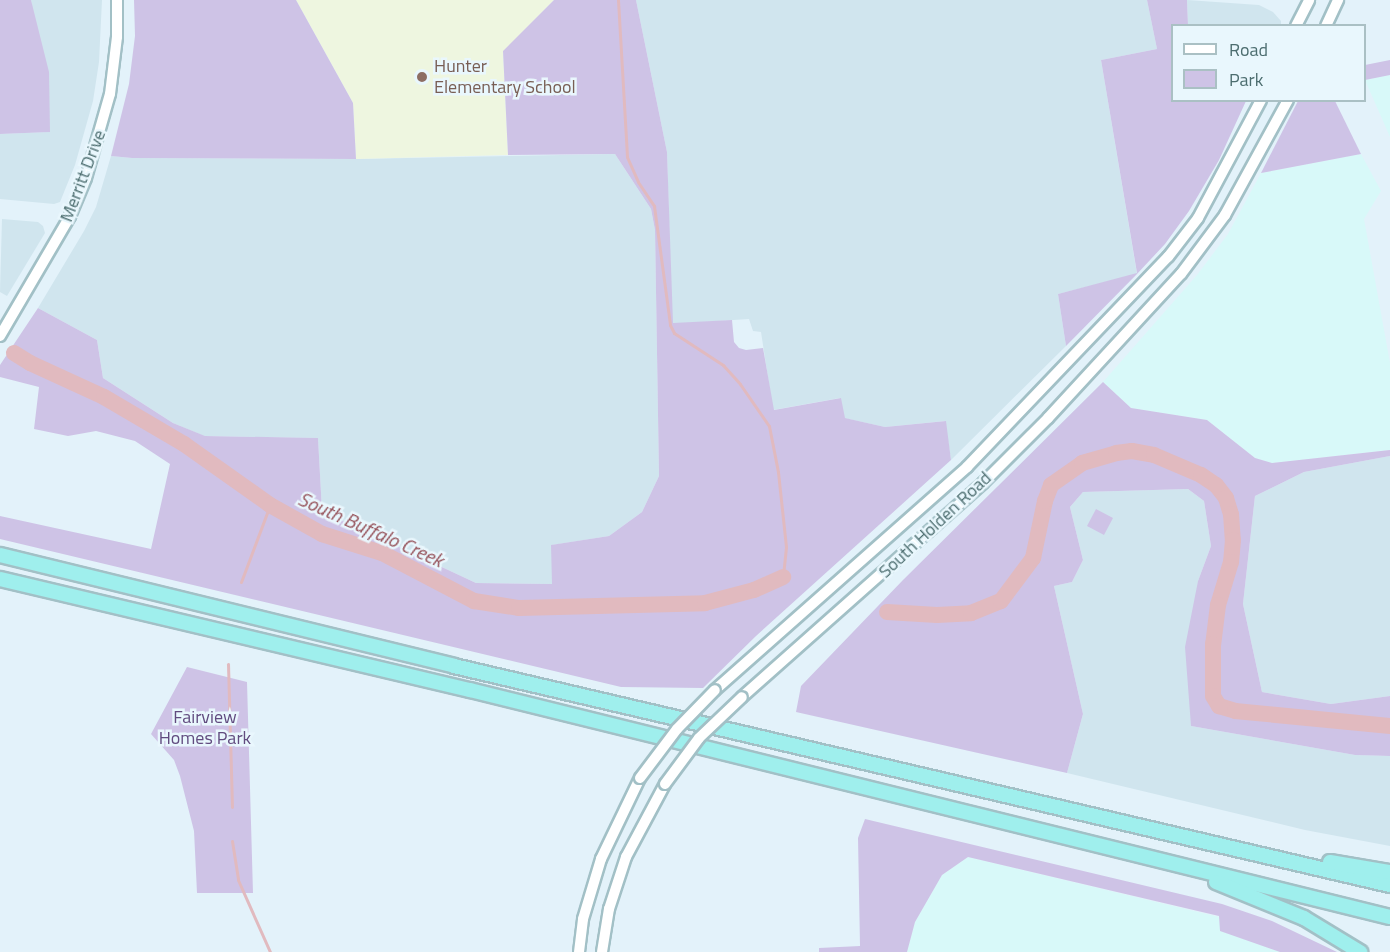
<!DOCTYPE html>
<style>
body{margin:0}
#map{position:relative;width:1390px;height:952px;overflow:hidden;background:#e3f2fa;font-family:"Titillium Web",sans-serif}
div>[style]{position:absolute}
.residential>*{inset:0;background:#d0e5ee}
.commercial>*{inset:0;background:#d8f9f9}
.education>*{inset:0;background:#eef6e0}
.green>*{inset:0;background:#cec3e6}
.stream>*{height:3px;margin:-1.5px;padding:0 1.5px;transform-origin:1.5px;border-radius:1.5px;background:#e1babf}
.river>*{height:16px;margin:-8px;padding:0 8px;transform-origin:8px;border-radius:8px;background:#e1babf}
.roads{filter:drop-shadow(2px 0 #a2c0c6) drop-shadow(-2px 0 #a2c0c6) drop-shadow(0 2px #a2c0c6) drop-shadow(0 -2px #a2c0c6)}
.secondary>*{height:10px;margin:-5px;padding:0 5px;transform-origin:5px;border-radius:5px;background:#fff}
.motorway>*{height:14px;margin:-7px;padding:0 7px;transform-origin:7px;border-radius:7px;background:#9fefed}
.bridges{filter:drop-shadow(2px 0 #a2c0c6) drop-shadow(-2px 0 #a2c0c6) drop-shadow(0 2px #a2c0c6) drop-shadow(0 -2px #a2c0c6)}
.secondary-bridge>*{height:10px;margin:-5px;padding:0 5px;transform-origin:5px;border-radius:5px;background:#fff}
.dots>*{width:16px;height:16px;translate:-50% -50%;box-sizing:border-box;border:3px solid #e9f7fd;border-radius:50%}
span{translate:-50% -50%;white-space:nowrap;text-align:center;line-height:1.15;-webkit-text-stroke:5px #e9f7fd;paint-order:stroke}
.education-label{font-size:18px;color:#785e54}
.left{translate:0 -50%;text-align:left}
.street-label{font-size:18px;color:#4c6d6f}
.park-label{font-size:18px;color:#614b7f}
.water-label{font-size:20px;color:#955159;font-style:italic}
.legend{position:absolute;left:1171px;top:24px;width:195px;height:78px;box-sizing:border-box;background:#e9f7fd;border:2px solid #aac0c4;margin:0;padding:8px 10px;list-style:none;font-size:18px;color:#4c6d6f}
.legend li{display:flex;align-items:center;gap:12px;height:30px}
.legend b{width:30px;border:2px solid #aac0c4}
</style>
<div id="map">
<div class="residential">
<i style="clip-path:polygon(31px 0,102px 0,99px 62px,93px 101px,75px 165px,60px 202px,54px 204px,0 199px,0 134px,49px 132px)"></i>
<i style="clip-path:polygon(636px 0,1147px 0,1157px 49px,1101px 60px,1137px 274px,1058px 294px,1066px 346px,951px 460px,945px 421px,885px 427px,844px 418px,840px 398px,773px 410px,761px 332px,753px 331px,749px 319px,672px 324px,667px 152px)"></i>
<i style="clip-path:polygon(1187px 0,1259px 5px,1273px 12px,1281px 21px,1281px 25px,1188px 25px)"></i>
<i style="clip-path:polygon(615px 154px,651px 209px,655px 230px,659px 476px,642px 512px,609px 536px,552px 545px,553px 584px,476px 583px,322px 511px,318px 438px,204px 436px,173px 423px,103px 378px,97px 340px,38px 308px,84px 231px,96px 207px,111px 156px,132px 158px,356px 159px)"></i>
<i style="clip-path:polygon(2px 219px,38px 222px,43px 226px,45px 233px,7px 296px,0 292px)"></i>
<i style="clip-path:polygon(1390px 456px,1390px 696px,1331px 704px,1262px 692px,1243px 604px,1255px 496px,1304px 472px)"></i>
<i style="clip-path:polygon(1188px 489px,1204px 501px,1211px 546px,1198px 581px,1191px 726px,1355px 755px,1390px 756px,1390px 846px,1305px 830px,1067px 773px,1083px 714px,1054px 586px,1072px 582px,1083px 560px,1070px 507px,1083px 492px)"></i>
</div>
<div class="commercial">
<i style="clip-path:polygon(1390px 75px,1390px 137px,1365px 80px)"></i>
<i style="clip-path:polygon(1361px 154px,1381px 191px,1364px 219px,1390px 363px,1390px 450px,1272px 463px,1255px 458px,1207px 420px,1131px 408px,1103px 382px,1197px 275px,1228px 234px,1261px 173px)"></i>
<i style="clip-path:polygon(968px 857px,1219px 917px,1221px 931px,1280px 952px,907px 952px,915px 922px,942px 875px)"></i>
</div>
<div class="education">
<i style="clip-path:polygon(296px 0,554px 0,503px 52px,508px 155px,356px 159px,353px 103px)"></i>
</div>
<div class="green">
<i style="clip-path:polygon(0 0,31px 0,49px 72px,50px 132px,0 134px)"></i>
<i style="clip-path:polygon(134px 0,296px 0,353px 103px,356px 159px,132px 158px,111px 156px,129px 84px,135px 36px)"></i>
<i style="clip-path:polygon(554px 0,636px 0,667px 152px,673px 323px,732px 320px,734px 342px,739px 348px,746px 350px,763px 348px,774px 410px,841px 398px,845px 418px,885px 427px,946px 421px,951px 460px,756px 636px,703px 688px,621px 687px,0 539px,0 516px,151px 549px,170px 464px,135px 441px,96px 431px,68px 436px,34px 429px,39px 387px,0 377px,0 365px,38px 308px,97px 340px,103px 378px,173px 423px,205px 436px,318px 438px,322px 511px,476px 583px,552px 584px,551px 545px,609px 536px,642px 512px,659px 476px,655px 230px,651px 209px,615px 154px,508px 155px,503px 51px)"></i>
<i style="clip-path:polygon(1147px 0,1187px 0,1188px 25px,1172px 26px,1172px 100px,1246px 101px,1219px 160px,1189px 211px,1165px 244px,1137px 274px,1066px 346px,1058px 294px,1137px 273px,1101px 60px,1157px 49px)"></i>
<i style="clip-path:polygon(1390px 60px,1390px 75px,1365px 80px,1365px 65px)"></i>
<i style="clip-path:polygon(1298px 101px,1335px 101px,1361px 154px,1261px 173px)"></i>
<i style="clip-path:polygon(1103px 382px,1131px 408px,1207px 420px,1255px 458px,1272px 463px,1390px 450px,1390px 456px,1304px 472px,1255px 496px,1243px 604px,1262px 692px,1331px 704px,1390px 696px,1390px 756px,1355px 755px,1191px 726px,1185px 647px,1198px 581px,1211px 546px,1204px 501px,1188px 489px,1083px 492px,1070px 507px,1083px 560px,1072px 582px,1054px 586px,1083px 714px,1067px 773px,796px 712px,801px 686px,903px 580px)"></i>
<i style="clip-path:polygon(1096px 509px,1113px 518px,1104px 535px,1087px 526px)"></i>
<i style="clip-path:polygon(187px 667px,247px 682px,253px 893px,197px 893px,194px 831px,180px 776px,174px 760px,151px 734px)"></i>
<i style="clip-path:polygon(865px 819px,1222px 904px,1272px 921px,1337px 952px,1280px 952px,1220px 931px,1219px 916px,968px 857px,942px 875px,915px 922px,907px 952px,819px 952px,819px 948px,860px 946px,858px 838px)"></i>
</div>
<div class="stream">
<i style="left:618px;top:0;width:157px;rotate:86.7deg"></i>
<i style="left:627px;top:157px;width:27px;rotate:66deg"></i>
<i style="left:638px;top:182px;width:29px;rotate:56deg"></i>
<i style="left:654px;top:206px;width:120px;rotate:82.3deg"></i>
<i style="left:670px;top:325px;width:9px;rotate:63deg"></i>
<i style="left:674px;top:333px;width:59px;rotate:33.1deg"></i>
<i style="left:723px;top:365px;width:25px;rotate:48deg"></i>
<i style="left:740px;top:384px;width:51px;rotate:55.4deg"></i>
<i style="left:769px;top:426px;width:47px;rotate:78.9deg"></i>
<i style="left:778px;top:472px;width:75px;rotate:83.9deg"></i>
<i style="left:786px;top:547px;width:30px;rotate:96deg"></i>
<i style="left:241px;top:582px;width:82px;rotate:-69.4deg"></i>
<i style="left:228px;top:664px;width:143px;rotate:88.4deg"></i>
<i style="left:232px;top:841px;width:39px;rotate:81deg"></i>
<i style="left:238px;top:880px;width:79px;rotate:66deg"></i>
</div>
<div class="river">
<i style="left:14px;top:353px;width:19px;rotate:32deg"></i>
<i style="left:30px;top:363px;width:81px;rotate:24.7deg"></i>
<i style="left:104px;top:397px;width:93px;rotate:30.4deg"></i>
<i style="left:184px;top:444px;width:105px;rotate:35.3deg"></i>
<i style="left:270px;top:505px;width:60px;rotate:29.1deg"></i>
<i style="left:322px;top:534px;width:63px;rotate:17.6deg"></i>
<i style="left:382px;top:553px;width:104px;rotate:27.6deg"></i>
<i style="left:474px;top:601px;width:46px;rotate:8.8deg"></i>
<i style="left:519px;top:608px;width:186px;rotate:-1.5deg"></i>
<i style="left:705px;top:603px;width:51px;rotate:-14.9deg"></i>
<i style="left:754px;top:590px;width:32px;rotate:-24deg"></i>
<i style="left:887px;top:612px;width:50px;rotate:3.4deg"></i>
<i style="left:937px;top:615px;width:34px;rotate:-3deg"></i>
<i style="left:971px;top:613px;width:32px;rotate:-22deg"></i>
<i style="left:1001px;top:601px;width:54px;rotate:-53.3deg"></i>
<i style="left:1033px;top:558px;width:58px;rotate:-78.1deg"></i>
<i style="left:1045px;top:501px;width:17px;rotate:-69deg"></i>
<i style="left:1051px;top:485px;width:38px;rotate:-35deg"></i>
<i style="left:1082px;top:463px;width:35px;rotate:-16deg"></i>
<i style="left:1116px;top:453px;width:16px;rotate:-7deg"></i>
<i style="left:1132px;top:451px;width:22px;rotate:10deg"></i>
<i style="left:1154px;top:455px;width:51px;rotate:23.1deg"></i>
<i style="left:1201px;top:475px;width:18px;rotate:34deg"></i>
<i style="left:1216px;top:485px;width:16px;rotate:52deg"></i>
<i style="left:1226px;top:498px;width:17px;rotate:73deg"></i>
<i style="left:1231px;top:514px;width:26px;rotate:86deg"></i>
<i style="left:1233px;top:540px;width:22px;rotate:95deg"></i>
<i style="left:1231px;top:562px;width:45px;rotate:106.8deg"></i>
<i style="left:1218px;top:605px;width:39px;rotate:97deg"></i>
<i style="left:1213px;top:644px;width:52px;rotate:90deg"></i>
<i style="left:1213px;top:696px;width:12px;rotate:59deg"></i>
<i style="left:1219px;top:706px;width:17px;rotate:17deg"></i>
<i style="left:1235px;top:711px;width:156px;rotate:5.5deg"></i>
</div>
<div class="roads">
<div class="secondary">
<i style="left:1296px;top:26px;width:29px;rotate:-63deg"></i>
<i style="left:1326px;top:26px;width:29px;rotate:-65deg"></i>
<i style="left:0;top:336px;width:139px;rotate:-59.7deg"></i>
<i style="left:70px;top:216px;width:41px;rotate:-67.2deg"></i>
<i style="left:86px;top:178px;width:87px;rotate:-74.1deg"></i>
<i style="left:110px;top:94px;width:57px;rotate:-83deg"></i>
<i style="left:117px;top:37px;width:37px;rotate:-90deg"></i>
<i style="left:715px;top:690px;width:337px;rotate:-41.5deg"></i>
<i style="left:967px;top:467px;width:291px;rotate:-46.3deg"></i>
<i style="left:1168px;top:257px;width:49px;rotate:-52.4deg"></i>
<i style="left:1198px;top:218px;width:134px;rotate:-61.9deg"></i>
<i style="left:742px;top:697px;width:322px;rotate:-41.6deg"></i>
<i style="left:983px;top:483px;width:92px;rotate:-45deg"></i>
<i style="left:1048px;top:418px;width:196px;rotate:-47.3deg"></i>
<i style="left:1181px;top:274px;width:74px;rotate:-53.3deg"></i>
<i style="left:1225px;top:215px;width:131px;rotate:-61.3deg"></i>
<i style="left:579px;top:952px;width:33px;rotate:-83deg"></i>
<i style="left:583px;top:919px;width:63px;rotate:-73.3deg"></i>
<i style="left:601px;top:859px;width:90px;rotate:-64.3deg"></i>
<i style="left:602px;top:952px;width:44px;rotate:-80.8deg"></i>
<i style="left:609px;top:909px;width:55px;rotate:-71.9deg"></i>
<i style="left:626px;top:857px;width:83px;rotate:-61.9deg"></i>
</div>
<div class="motorway">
<i style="left:0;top:555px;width:467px;rotate:13.7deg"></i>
<i style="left:454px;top:666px;width:961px;rotate:13.17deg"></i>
<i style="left:0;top:579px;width:483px;rotate:13.3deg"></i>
<i style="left:470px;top:690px;width:948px;rotate:13.86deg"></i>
<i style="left:1330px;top:862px;width:61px;rotate:9.5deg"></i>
<i style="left:1216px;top:882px;width:95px;rotate:22.2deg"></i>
<i style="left:1304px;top:918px;width:66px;rotate:31.3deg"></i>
</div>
</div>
<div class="bridges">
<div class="secondary-bridge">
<i style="left:640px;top:778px;width:61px;rotate:-52.9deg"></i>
<i style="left:677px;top:729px;width:54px;rotate:-45.7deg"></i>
<i style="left:665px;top:784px;width:57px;rotate:-53.5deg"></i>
<i style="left:699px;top:738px;width:59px;rotate:-43.6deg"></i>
</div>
</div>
<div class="dots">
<i style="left:422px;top:77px;background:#8d6e63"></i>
</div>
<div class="education-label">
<span class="left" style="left:434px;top:77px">Hunter<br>Elementary School</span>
</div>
<div class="street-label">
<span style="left:83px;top:176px;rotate:-69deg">Merritt Drive</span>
<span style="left:935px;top:525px;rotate:-43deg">South Holden Road</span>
</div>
<div class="park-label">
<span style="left:205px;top:728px">Fairview<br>Homes Park</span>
</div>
<div class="water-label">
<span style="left:371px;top:529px;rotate:24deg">South Buffalo Creek</span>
</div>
<ul class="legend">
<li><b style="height:8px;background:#fff"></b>Road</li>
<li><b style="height:16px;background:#cec3e6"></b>Park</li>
</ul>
</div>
